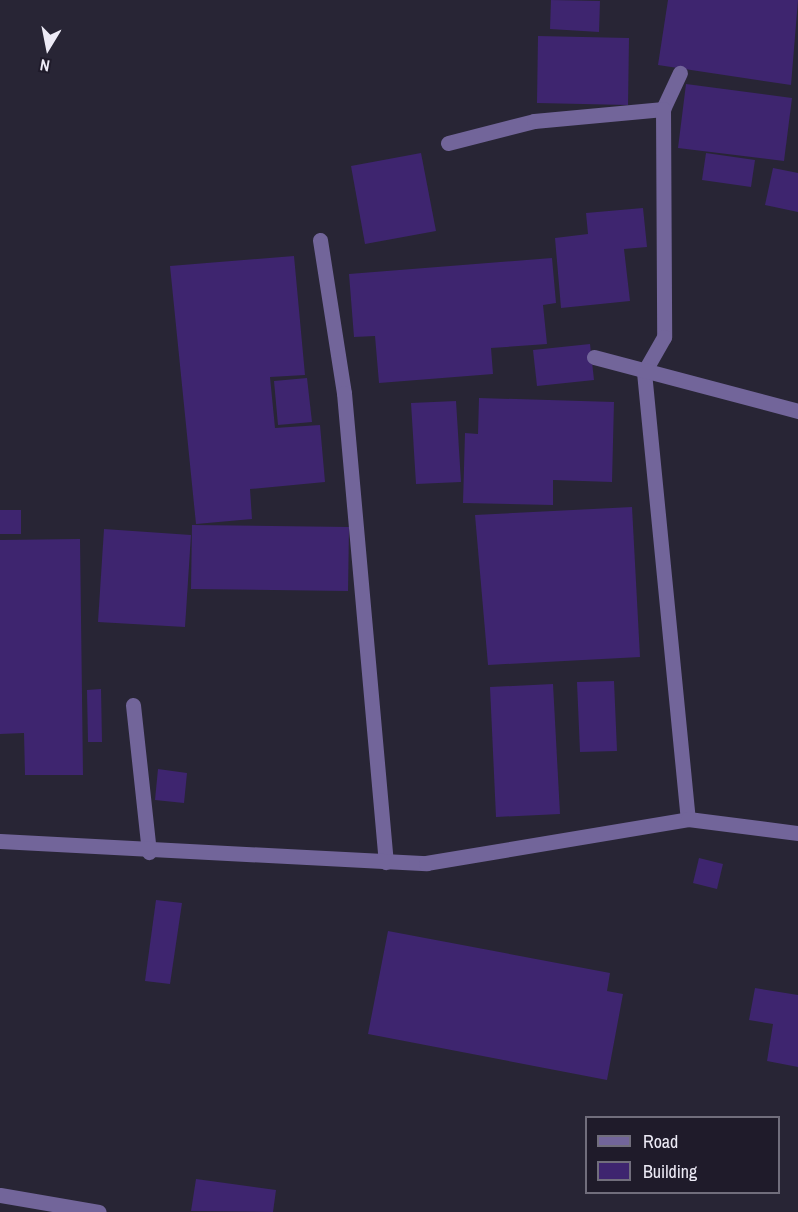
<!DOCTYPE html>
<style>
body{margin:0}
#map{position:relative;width:798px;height:1212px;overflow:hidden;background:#282535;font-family:"Archivo Narrow",sans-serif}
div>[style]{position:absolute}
.building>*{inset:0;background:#3e256f}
.minor>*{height:15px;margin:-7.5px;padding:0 7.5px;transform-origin:7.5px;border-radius:7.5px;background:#72659a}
span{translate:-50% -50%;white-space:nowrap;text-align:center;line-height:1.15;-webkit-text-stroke:4.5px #1f1b2a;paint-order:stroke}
.legend{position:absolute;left:585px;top:1116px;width:195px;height:78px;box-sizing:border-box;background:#1f1b2a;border:2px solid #716e7c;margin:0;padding:8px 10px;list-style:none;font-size:18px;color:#edebf6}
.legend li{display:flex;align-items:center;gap:12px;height:30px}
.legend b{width:30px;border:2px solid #716e7c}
.north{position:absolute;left:18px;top:18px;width:60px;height:60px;-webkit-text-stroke:4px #1f1b2a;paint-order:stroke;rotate:190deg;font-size:16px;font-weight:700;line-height:24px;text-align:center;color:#edebf6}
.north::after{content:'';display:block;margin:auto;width:21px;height:27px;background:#edebf6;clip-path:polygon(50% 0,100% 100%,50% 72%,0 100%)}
</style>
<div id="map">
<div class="building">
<i style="clip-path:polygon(551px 0,600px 1px,599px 32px,550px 29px)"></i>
<i style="clip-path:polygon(668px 0,798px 0,791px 85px,658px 65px)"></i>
<i style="clip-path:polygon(538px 36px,629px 38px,628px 105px,537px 103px)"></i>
<i style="clip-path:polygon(686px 84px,792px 98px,784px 161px,678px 148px)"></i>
<i style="clip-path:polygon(421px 153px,436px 231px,365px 244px,351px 166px)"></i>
<i style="clip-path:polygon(706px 153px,755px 160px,751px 187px,702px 180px)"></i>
<i style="clip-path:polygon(773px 168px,798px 173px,798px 212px,765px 205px)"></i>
<i style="clip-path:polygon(643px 208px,647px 247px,624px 249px,630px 301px,561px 308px,555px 238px,588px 234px,586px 213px)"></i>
<i style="clip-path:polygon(294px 256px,305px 375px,270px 377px,275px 428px,320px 425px,325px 482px,250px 489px,252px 519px,196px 524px,170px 266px)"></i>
<i style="clip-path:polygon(552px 258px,556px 303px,543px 305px,547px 344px,491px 348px,493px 374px,379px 383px,375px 336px,354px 337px,349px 274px)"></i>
<i style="clip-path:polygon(590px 344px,594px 380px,537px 386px,533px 350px)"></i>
<i style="clip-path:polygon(307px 378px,312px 422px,278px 425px,274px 381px)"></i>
<i style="clip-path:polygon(479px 398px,614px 402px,612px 482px,553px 480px,553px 505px,463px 503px,465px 433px,478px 434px)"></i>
<i style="clip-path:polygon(456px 401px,461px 482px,416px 484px,411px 403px)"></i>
<i style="clip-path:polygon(632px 507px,640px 657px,488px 665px,475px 515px)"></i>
<i style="clip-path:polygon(0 510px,21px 510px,21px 534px,0 534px)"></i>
<i style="clip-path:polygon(192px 525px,349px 527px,348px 591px,191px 589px)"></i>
<i style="clip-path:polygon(104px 529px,191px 535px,185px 627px,98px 622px)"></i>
<i style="clip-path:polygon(80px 539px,83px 775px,25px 775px,24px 733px,0 734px,0 540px)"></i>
<i style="clip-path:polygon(614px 681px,617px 751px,580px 752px,577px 682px)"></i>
<i style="clip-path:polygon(553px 684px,560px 814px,496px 817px,490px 687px)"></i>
<i style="clip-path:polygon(101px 689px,102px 742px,88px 742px,87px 690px)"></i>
<i style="clip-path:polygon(158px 769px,187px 773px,184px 803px,155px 800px)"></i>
<i style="clip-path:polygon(699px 858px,723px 864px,717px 889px,693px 883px)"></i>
<i style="clip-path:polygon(156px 900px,182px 903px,170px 984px,145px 981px)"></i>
<i style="clip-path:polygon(388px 931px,610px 973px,607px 991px,623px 994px,607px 1080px,368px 1034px)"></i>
<i style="clip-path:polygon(755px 988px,798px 995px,798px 1067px,767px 1061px,773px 1024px,749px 1020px)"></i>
<i style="clip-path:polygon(196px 1179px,276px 1190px,273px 1212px,191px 1211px)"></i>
</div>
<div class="minor">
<i style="left:663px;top:109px;width:40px;rotate:-65deg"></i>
<i style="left:448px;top:143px;width:89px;rotate:-14.3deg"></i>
<i style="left:534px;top:121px;width:130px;rotate:-5.3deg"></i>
<i style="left:663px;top:109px;width:228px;rotate:89.7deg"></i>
<i style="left:664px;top:337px;width:40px;rotate:119.7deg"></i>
<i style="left:644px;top:372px;width:449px;rotate:84.4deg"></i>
<i style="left:320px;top:240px;width:155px;rotate:81.1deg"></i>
<i style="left:344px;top:393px;width:471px;rotate:84.9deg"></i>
<i style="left:594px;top:357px;width:211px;rotate:14.8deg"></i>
<i style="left:133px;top:705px;width:148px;rotate:83.8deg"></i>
<i style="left:0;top:841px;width:427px;rotate:3deg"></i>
<i style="left:426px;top:863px;width:266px;rotate:-9.5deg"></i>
<i style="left:688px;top:819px;width:111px;rotate:7.3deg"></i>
<i style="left:0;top:1195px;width:100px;rotate:9.7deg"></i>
</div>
<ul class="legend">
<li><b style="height:8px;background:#72659a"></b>Road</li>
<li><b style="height:16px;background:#3e256f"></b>Building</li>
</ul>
<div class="north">N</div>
</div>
